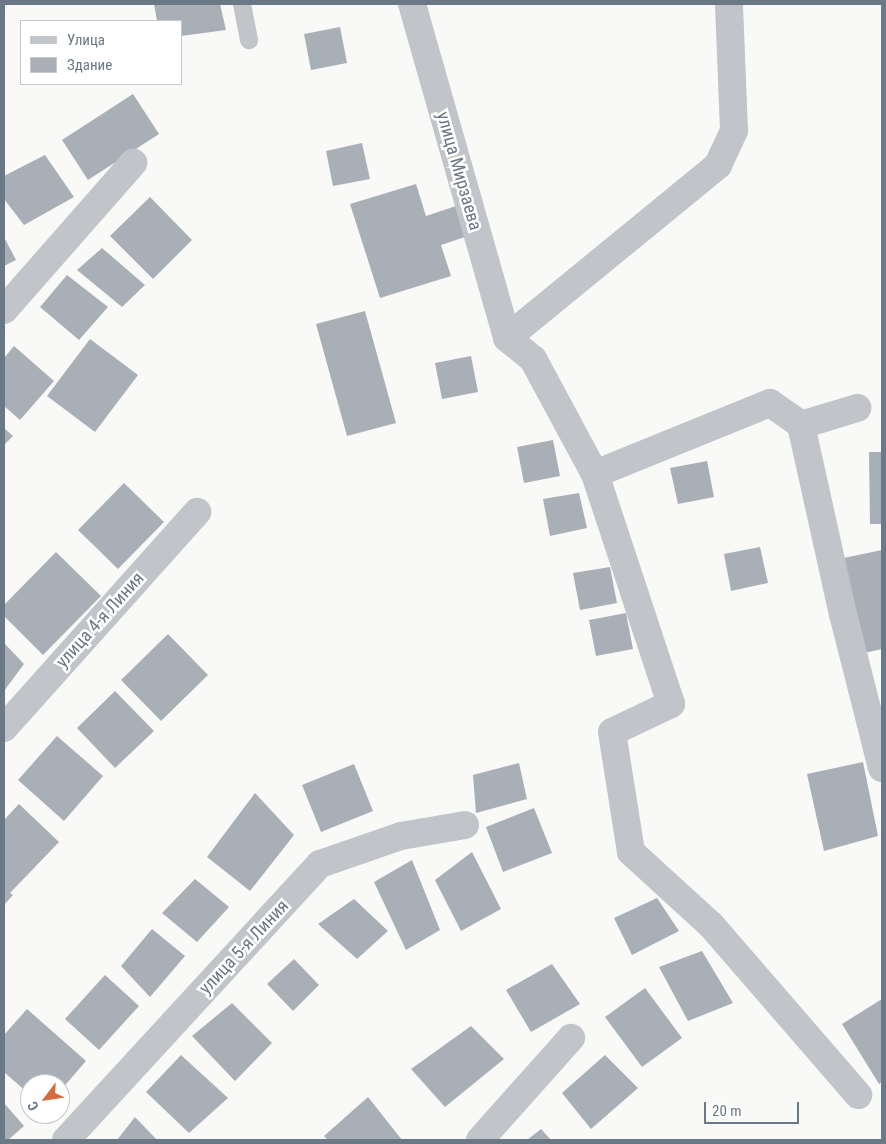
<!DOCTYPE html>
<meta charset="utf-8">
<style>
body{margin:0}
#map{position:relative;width:886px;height:1144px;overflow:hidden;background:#f9f9f8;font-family:"Roboto Condensed",sans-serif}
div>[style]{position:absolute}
.building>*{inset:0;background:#a9afb6}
.service>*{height:18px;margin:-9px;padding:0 9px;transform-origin:9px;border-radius:9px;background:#c1c5c9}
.minor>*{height:28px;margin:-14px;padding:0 14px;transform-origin:14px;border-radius:14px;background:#c1c5c9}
span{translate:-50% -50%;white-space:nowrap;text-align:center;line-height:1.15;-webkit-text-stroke:5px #fff;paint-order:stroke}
.street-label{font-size:18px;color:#6b7886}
.frame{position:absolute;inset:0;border:5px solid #6b7886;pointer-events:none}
.legend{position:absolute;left:20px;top:20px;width:162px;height:65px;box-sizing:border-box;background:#fff;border:1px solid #c4c9cf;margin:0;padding:6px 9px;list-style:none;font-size:15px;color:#6b7886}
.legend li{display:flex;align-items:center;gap:10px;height:25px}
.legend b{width:25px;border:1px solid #c4c9cf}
.north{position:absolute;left:20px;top:1074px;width:50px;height:50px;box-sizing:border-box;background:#fff;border:1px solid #c4c9cf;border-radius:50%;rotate:239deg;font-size:14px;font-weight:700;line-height:20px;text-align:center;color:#6b7886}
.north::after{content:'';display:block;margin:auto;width:18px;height:22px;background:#d46c3e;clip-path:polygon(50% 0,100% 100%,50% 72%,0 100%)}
.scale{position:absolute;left:704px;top:1102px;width:95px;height:22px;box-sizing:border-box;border:2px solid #6b7886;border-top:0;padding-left:6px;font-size:15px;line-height:18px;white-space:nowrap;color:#6b7886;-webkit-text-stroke:4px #fff;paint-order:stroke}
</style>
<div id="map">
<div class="building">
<i style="clip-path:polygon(154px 4px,220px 4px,226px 30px,181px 36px,181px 21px,157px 21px)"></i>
<i style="clip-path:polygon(340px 27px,347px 63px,311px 70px,304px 34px)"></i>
<i style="clip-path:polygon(133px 94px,159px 134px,88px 180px,62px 140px)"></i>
<i style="clip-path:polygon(362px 143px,370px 179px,333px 186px,326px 151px)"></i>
<i style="clip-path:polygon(45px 155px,74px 197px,24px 225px,4px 199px,4px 176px)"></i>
<i style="clip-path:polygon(416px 184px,426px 216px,456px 206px,465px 237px,441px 245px,451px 276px,380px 298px,350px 204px)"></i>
<i style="clip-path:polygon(150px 197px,192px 240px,153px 279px,110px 236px)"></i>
<i style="clip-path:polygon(4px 237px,16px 260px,4px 266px)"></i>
<i style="clip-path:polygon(102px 248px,145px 285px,122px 307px,77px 270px)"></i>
<i style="clip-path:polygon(67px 275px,108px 307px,79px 340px,40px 307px)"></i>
<i style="clip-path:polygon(365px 311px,396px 423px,347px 436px,316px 324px)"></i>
<i style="clip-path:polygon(90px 339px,138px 375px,95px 432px,47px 396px)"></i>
<i style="clip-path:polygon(14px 346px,54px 381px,20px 420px,4px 406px,4px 358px)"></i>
<i style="clip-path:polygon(471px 356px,478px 392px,442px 399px,435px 363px)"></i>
<i style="clip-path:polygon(4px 428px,13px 436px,4px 445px)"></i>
<i style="clip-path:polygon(553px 440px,560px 476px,524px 483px,517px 447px)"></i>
<i style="clip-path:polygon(869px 452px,882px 452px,882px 524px,870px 524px)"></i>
<i style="clip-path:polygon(707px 461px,714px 497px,678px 504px,670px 468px)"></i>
<i style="clip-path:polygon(124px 483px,164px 522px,118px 569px,78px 530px)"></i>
<i style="clip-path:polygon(579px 493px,587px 528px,550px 536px,543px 499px)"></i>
<i style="clip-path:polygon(760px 547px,768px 583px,731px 591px,724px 554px)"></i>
<i style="clip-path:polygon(882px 550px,882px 649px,860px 654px,839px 559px)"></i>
<i style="clip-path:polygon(56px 552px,101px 596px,43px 655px,4px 616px,4px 605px)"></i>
<i style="clip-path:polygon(610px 567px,617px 603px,580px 610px,573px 573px)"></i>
<i style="clip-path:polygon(626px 613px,633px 649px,596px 656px,589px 620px)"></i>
<i style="clip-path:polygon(168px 634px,208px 675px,161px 721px,121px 680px)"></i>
<i style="clip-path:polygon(4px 643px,24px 664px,4px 691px)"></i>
<i style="clip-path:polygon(115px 691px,154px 731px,115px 768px,77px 728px)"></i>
<i style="clip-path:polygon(57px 736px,103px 776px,64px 821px,18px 780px)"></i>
<i style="clip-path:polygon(863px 762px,878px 836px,824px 851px,807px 774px)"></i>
<i style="clip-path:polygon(519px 763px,527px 799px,476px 813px,473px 775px)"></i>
<i style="clip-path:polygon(354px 764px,373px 811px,321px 832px,302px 785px)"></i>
<i style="clip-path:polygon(255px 793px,294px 835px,250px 891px,207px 857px)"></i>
<i style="clip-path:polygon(19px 804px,59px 842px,10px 893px,13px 895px,4px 905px,4px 820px)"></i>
<i style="clip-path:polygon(534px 808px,552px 853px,503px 872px,486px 827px)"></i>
<i style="clip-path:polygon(472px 852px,501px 909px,461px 931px,435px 880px)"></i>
<i style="clip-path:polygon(412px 860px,440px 930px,406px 950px,374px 882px)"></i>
<i style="clip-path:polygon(195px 879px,229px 907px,197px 942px,162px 913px)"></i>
<i style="clip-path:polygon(657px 898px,679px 931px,632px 955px,614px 918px)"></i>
<i style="clip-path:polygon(354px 899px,388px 931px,357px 959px,318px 924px)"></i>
<i style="clip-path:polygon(152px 929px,185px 956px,150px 997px,121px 966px)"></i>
<i style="clip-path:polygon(702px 951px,733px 1003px,688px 1021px,659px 967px)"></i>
<i style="clip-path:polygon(294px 959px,319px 985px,293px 1011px,267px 984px)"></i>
<i style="clip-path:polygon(552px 964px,580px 1004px,531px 1032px,506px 990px)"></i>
<i style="clip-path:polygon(105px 975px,139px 1006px,99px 1050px,65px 1019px)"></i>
<i style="clip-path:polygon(645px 988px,682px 1038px,642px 1067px,605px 1017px)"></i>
<i style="clip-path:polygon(882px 999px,882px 1082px,879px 1084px,842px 1024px)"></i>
<i style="clip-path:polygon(232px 1003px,272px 1043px,235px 1081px,192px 1036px)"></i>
<i style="clip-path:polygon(27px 1009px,86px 1061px,60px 1091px,60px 1084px,30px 1084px,30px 1095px,4px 1072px,4px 1035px)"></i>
<i style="clip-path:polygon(471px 1026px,504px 1059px,445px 1107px,411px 1069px)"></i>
<i style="clip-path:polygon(181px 1055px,228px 1098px,189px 1133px,146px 1092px)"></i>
<i style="clip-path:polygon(605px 1055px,638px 1088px,591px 1129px,562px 1093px)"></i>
<i style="clip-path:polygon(368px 1097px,402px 1140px,328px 1140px,324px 1136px)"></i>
<i style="clip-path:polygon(4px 1103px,24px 1126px,8px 1140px,4px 1140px)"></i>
<i style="clip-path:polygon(135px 1117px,157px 1140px,117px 1140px)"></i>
<i style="clip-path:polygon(541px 1129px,551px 1140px,527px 1140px)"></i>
</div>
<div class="service">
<i style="left:242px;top:4px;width:37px;rotate:79deg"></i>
</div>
<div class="minor">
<i style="left:412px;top:4px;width:347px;rotate:74.1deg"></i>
<i style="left:4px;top:310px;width:196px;rotate:-48.7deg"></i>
<i style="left:507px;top:338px;width:33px;rotate:39deg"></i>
<i style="left:533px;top:359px;width:131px;rotate:61.7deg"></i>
<i style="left:595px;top:474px;width:242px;rotate:71.7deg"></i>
<i style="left:671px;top:704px;width:65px;rotate:154.6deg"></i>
<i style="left:612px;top:732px;width:121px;rotate:81deg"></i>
<i style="left:631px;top:852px;width:108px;rotate:42.4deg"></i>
<i style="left:711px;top:925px;width:225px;rotate:49.1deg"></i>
<i style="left:507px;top:338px;width:273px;rotate:-39.3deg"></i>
<i style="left:718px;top:165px;width:38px;rotate:-65deg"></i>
<i style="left:734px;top:130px;width:126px;rotate:-92.3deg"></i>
<i style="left:801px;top:425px;width:194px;rotate:77.5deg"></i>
<i style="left:843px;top:614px;width:159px;rotate:75.8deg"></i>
<i style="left:595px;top:474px;width:189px;rotate:-22.1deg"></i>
<i style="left:770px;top:403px;width:38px;rotate:35deg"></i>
<i style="left:801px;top:425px;width:59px;rotate:-16.9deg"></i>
<i style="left:4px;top:728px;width:290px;rotate:-48.2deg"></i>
<i style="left:66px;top:1140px;width:375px;rotate:-47.4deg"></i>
<i style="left:320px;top:864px;width:86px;rotate:-19.1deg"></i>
<i style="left:401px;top:836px;width:65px;rotate:-9.8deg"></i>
<i style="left:480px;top:1140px;width:137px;rotate:-48.3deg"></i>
</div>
<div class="street-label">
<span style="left:459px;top:171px;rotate:74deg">улица Мирзаева</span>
<span style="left:100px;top:620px;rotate:-48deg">улица 4-я Линия</span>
<span style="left:244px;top:947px;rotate:-47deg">улица 5-я Линия</span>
</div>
<div class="frame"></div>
<ul class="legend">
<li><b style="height:6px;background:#c1c5c9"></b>Улица</li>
<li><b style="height:14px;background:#a9afb6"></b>Здание</li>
</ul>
<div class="north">С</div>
<div class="scale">20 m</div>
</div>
